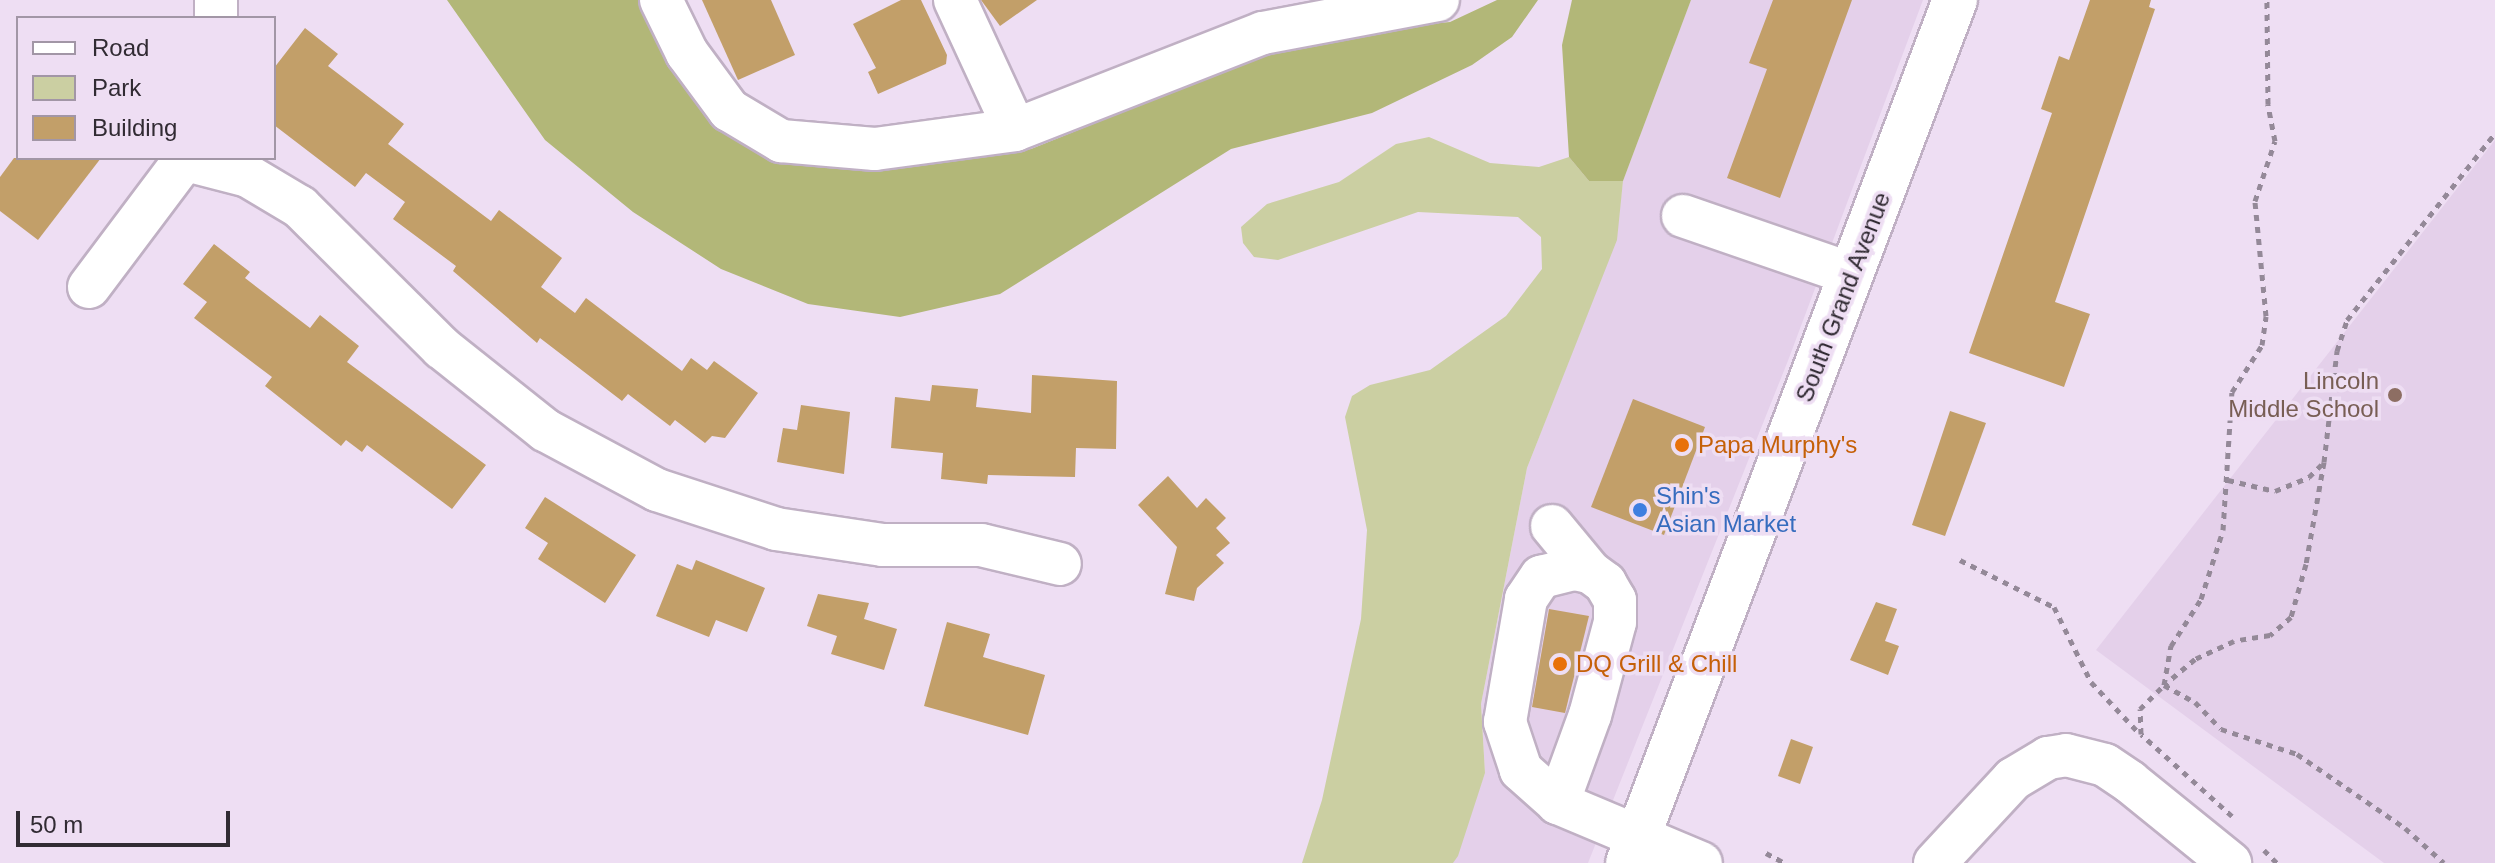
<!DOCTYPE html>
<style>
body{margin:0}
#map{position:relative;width:2495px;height:863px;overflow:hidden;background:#eedef3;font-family:Helvetica,sans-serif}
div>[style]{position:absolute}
.built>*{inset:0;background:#e4d0ea}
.green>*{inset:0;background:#cbcfa2}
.forest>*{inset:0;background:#b2b778}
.building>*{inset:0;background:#c29f69}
.path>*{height:5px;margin-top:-2.5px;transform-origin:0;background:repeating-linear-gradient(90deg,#948998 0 6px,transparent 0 12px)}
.roads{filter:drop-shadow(2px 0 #c0b0c4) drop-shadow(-2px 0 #c0b0c4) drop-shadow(0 2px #c0b0c4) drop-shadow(0 -2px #c0b0c4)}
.minor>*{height:42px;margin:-21px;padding:0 21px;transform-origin:21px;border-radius:21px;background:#fff}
.major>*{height:44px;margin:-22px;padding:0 22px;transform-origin:22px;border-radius:22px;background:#fff}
.dots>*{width:22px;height:22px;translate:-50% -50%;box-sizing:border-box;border:4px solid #eedef3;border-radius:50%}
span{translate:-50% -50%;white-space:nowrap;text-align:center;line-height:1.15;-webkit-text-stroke:7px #eedef3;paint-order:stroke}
.street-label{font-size:24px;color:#312b33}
.education-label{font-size:24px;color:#785e54}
.right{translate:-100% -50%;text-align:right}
.food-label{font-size:24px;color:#c56008}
.left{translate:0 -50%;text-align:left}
.shop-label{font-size:24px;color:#366cbe}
.legend{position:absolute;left:16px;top:16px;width:260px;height:144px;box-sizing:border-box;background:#eedef3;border:2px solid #a296a6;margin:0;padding:10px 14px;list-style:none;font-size:24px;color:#312b33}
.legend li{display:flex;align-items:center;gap:16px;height:40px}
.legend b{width:40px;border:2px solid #a296a6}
.scale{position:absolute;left:16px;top:811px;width:214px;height:36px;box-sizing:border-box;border:4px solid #312b33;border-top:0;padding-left:10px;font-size:24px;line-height:28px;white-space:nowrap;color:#312b33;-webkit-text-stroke:6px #eedef3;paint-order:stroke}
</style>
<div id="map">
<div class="built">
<i style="clip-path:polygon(1691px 0,1923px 0,1789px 358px,1588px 863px,1453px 863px,1485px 773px,1481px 704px,1527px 468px,1616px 240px,1623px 181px)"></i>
<i style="clip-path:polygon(2495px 140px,2495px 863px,2384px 863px,2096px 650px)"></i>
</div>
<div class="green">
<i style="clip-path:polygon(1429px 137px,1490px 163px,1539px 167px,1569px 157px,1589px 181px,1623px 181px,1617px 240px,1527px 468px,1481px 704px,1485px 773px,1458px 856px,1453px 863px,1302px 863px,1322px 800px,1361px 619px,1367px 530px,1345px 417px,1352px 396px,1370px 385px,1430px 370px,1506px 316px,1542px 269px,1541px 237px,1518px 217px,1418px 212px,1278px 260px,1254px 257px,1243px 243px,1241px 227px,1267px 204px,1339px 182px,1396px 144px)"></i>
</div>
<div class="forest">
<i style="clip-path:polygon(447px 0,645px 0,716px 119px,908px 165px,1031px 149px,1257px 58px,1377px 29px,1450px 22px,1497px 0,1538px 0,1512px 37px,1472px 65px,1372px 113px,1231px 149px,1000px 294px,900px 317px,808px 304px,721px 269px,633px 212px,545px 140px)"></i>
<i style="clip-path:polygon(1572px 0,1691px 0,1623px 181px,1589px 181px,1569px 157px,1562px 45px)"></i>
</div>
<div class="building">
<i style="clip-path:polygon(702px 0,771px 0,795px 55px,738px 80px)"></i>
<i style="clip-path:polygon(901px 0,921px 0,947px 55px,946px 64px,878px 94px,868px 72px,876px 68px,853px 24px)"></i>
<i style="clip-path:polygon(981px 0,1037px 0,1000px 26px)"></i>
<i style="clip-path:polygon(1773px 0,1852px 0,1780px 198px,1727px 178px,1767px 69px,1749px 63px)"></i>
<i style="clip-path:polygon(2090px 0,2151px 0,2149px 7px,2155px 9px,2055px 302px,2090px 314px,2064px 387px,1969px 353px,2052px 113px,2041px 109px,2059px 56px,2069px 60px)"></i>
<i style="clip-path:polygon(305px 28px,338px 54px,328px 66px,404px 124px,388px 144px,491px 221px,499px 210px,562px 258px,541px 287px,575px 313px,586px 298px,682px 371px,691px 358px,707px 370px,714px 361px,758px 393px,725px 438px,712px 436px,705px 443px,675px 420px,670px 426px,628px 394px,622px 401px,540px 338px,537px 343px,453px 271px,456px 266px,393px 219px,405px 202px,366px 173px,355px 187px,274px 125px,274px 68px)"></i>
<i style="clip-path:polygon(14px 158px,101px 158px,38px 240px,0 211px,0 177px)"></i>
<i style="clip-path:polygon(214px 244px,250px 272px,245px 278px,310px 328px,320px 315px,359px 346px,347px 362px,486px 465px,452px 509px,367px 445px,362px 452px,346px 440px,341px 446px,265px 386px,272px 377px,194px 318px,207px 302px,183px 284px)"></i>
<i style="clip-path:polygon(1032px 375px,1117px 381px,1116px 449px,1076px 448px,1075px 477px,988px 475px,987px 484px,941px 479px,943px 453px,891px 448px,895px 397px,930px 401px,932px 385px,978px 389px,976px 407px,1031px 413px)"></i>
<i style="clip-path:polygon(1633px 399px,1705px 427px,1664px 535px,1591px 507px)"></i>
<i style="clip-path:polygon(801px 405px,850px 412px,844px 474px,777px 462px,783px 428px,797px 430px)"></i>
<i style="clip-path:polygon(1950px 411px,1986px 423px,1945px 536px,1912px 525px)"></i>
<i style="clip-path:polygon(1168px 476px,1197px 508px,1206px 498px,1226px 518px,1216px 528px,1230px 543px,1216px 555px,1224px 563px,1197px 588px,1194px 601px,1165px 594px,1177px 547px,1138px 505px)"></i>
<i style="clip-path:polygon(545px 497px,636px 555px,605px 603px,538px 559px,548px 543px,525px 528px)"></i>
<i style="clip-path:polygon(696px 560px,765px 588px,747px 632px,716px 620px,709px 637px,656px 616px,677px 564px,692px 570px)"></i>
<i style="clip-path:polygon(818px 594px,869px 603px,864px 619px,897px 629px,884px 670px,831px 654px,837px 636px,807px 626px)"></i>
<i style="clip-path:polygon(1876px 602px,1897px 609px,1885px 641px,1899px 646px,1888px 675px,1850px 660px)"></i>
<i style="clip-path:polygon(1549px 609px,1589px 616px,1565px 713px,1532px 707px)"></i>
<i style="clip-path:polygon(947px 622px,990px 634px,983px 657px,1045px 675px,1028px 735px,924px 706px)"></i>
<i style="clip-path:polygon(1791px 739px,1813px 747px,1800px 784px,1778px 776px)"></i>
</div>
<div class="path">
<i style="left:2324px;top:462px;width:104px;rotate:100deg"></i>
<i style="left:2306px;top:564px;width:55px;rotate:105.8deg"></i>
<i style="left:2291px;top:617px;width:28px;rotate:139deg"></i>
<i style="left:2270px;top:635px;width:36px;rotate:171deg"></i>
<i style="left:2234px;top:641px;width:43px;rotate:155.2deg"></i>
<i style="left:2195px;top:659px;width:40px;rotate:140deg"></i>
<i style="left:2164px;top:685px;width:35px;rotate:29deg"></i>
<i style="left:2195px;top:702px;width:37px;rotate:46deg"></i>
<i style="left:2221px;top:729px;width:80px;rotate:18.2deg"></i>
<i style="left:2297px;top:754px;width:131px;rotate:34.4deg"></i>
<i style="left:2405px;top:828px;width:52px;rotate:41.9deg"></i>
<i style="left:2228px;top:480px;width:48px;rotate:13.2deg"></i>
<i style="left:2275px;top:491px;width:37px;rotate:-22deg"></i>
<i style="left:2309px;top:477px;width:21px;rotate:-45deg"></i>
<i style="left:2324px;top:462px;width:112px;rotate:-83.3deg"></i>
<i style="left:2337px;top:351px;width:33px;rotate:-72deg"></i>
<i style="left:2347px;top:320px;width:238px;rotate:-51.6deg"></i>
<i style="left:1960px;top:560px;width:105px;rotate:26.6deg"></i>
<i style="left:2054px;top:607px;width:84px;rotate:63.7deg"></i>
<i style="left:2091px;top:682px;width:71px;rotate:46.7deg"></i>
<i style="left:2232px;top:816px;width:122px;rotate:-138deg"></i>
<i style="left:2141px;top:734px;width:25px;rotate:-92deg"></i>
<i style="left:2140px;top:709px;width:34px;rotate:-45deg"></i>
<i style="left:2164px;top:685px;width:40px;rotate:-80deg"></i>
<i style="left:2171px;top:646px;width:56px;rotate:-57.4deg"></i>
<i style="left:2201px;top:599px;width:72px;rotate:-72.3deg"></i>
<i style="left:2223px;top:530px;width:138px;rotate:-86.3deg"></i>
<i style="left:2232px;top:392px;width:56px;rotate:-57.4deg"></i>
<i style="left:2262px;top:345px;width:29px;rotate:-82deg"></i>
<i style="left:2266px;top:316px;width:116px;rotate:-95.5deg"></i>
<i style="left:2255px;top:201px;width:63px;rotate:-71.6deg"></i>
<i style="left:2275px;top:141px;width:38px;rotate:-101deg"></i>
<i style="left:2268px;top:104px;width:104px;rotate:-90.6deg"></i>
<i style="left:2264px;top:850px;width:18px;rotate:45deg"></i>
<i style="left:1766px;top:853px;width:21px;rotate:28deg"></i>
</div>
<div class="roads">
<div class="minor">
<i style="left:216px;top:0;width:18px;rotate:90deg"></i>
<i style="left:661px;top:0;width:59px;rotate:63.9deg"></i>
<i style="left:687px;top:53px;width:71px;rotate:53.6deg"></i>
<i style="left:729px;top:110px;width:61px;rotate:30.8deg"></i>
<i style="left:781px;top:141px;width:94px;rotate:4.9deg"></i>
<i style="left:875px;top:149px;width:141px;rotate:-7.7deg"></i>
<i style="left:1015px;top:130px;width:266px;rotate:-21.4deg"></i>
<i style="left:1263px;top:33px;width:178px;rotate:-10.7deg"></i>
<i style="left:955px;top:0;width:143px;rotate:65.2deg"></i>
<i style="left:186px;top:160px;width:64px;rotate:14.5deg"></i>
<i style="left:248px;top:176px;width:61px;rotate:30.8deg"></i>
<i style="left:300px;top:207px;width:200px;rotate:44.8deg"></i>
<i style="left:442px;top:348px;width:132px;rotate:38.5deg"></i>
<i style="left:545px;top:430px;width:127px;rotate:28.2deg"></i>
<i style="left:657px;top:490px;width:125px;rotate:18.1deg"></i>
<i style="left:776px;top:529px;width:108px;rotate:8.5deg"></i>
<i style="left:883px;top:545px;width:98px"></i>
<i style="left:981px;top:545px;width:81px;rotate:13.5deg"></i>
<i style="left:1683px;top:216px;width:178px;rotate:19deg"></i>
<i style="left:89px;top:287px;width:161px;rotate:-53.1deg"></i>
<i style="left:1552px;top:526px;width:60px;rotate:50.4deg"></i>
<i style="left:1558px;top:803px;width:50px;rotate:-138.3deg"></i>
<i style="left:1521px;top:770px;width:51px;rotate:-108.4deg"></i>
<i style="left:1505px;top:722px;width:125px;rotate:-80.3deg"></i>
<i style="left:1526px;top:599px;width:27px;rotate:-56deg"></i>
<i style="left:1541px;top:577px;width:34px;rotate:-14deg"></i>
<i style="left:1574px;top:569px;width:16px;rotate:11deg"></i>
<i style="left:1590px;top:572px;width:19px;rotate:36deg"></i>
<i style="left:1605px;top:583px;width:20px;rotate:60deg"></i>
<i style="left:1615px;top:600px;width:22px;rotate:90deg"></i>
<i style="left:1615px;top:622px;width:96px;rotate:105deg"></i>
<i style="left:1590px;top:715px;width:94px;rotate:110deg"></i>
<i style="left:1558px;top:803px;width:155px;rotate:22.8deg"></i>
<i style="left:1935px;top:863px;width:115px;rotate:-47.1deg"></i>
<i style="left:2013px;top:779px;width:41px;rotate:-31deg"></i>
<i style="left:2048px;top:758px;width:18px;rotate:-9deg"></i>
<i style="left:2066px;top:755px;width:40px;rotate:14.4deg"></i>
<i style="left:2105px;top:765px;width:30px;rotate:34deg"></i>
<i style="left:2130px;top:782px;width:129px;rotate:39deg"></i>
</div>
<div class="major">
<i style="left:1628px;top:863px;width:923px;rotate:-69.25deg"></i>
</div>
</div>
<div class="dots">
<i style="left:2395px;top:395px;background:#8d6e63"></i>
<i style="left:1682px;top:445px;background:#e8710a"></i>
<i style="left:1640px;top:510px;background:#3f7fe0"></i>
<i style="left:1560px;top:664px;background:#e8710a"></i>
</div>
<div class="street-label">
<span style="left:1843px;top:297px;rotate:-69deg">South Grand Avenue</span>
</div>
<div class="education-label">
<span class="right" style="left:2379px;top:395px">Lincoln<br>Middle School</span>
</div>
<div class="food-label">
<span class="left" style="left:1698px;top:445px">Papa Murphy's</span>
<span class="left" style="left:1576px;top:664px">DQ Grill &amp; Chill</span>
</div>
<div class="shop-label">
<span class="left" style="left:1656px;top:510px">Shin's<br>Asian Market</span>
</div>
<ul class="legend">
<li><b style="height:10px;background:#fff"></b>Road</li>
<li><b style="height:22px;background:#cbcfa2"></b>Park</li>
<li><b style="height:22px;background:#c29f69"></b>Building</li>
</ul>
<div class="scale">50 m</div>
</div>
